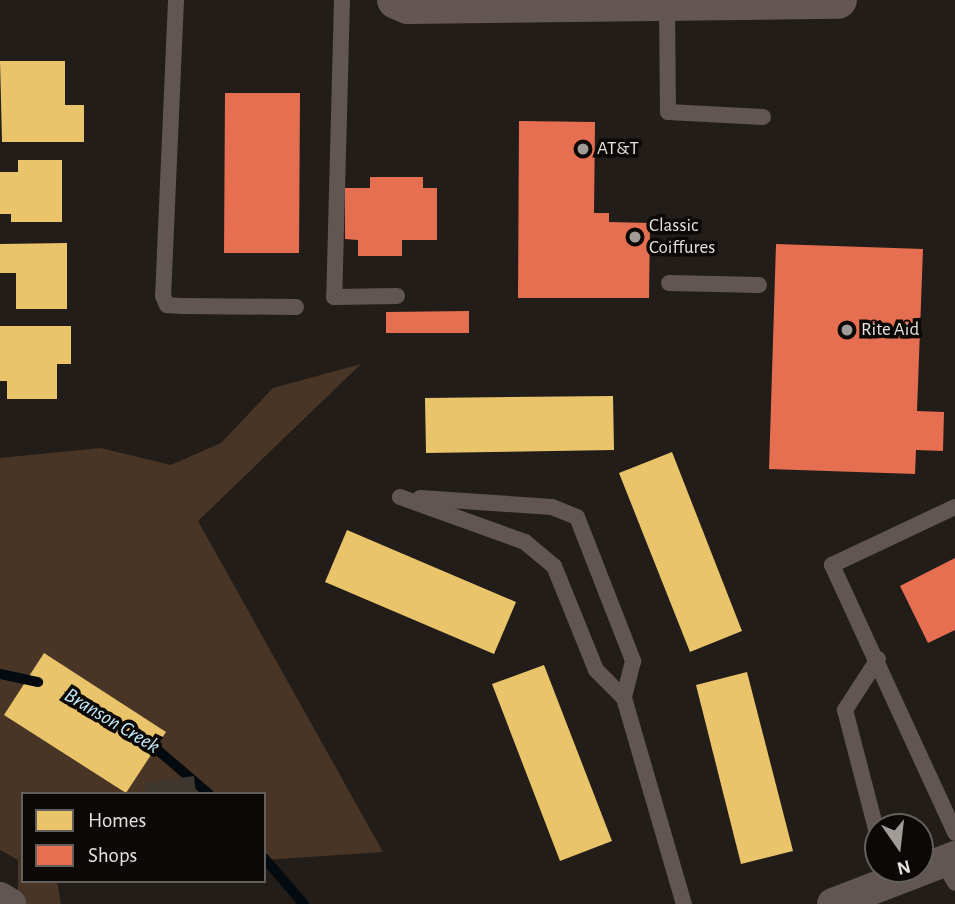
<!DOCTYPE html>
<style>
body{margin:0}
#map{position:relative;width:955px;height:904px;overflow:hidden;background:#221d18;font-family:"Alegreya Sans",sans-serif}
div>[style]{position:absolute}
.green>*{inset:0;background:#493525}
.homes>*{inset:0;background:#e9c46a}
.shops>*{inset:0;background:#e76f51}
.stream>*{height:10px;margin:-5px;padding:0 5px;transform-origin:5px;border-radius:5px;background:#030a10}
.building>*{inset:0;background:#3d372f}
.lane>*{height:16px;margin:-8px;padding:0 8px;transform-origin:8px;border-radius:8px;background:#615654}
.street>*{height:32px;margin:-16px;padding:0 16px;transform-origin:16px;border-radius:16px;background:#615654}
.primary>*{height:38px;margin:-19px;padding:0 19px;transform-origin:19px;border-radius:19px;background:#635654}
.dots>*{width:19px;height:19px;translate:-50% -50%;box-sizing:border-box;border:4px solid #0b0805;border-radius:50%}
span{translate:-50% -50%;white-space:nowrap;text-align:center;line-height:1.15;-webkit-text-stroke:7px #0b0805;paint-order:stroke}
.poi-label{font-size:19px;color:#e7e1dd}
.left{translate:0 -50%;text-align:left}
.water-label{font-size:21px;color:#c2eafd;font-style:italic}
.legend{position:absolute;left:21px;top:792px;width:245px;height:91px;box-sizing:border-box;background:#0b0805;border:2px solid #635f5b;margin:0;padding:9px 12px;list-style:none;font-size:21px;color:#e7e1dd}
.legend li{display:flex;align-items:center;gap:14px;height:35px}
.legend b{width:35px;border:2px solid #635f5b}
.north{position:absolute;left:864px;top:813px;width:70px;height:70px;box-sizing:border-box;background:#0b0805;border:2px solid #635f5b;border-radius:50%;rotate:166deg;font-size:19px;font-weight:700;line-height:28px;text-align:center;color:#e7e1dd}
.north::after{content:'';display:block;margin:auto;width:24px;height:32px;background:#a29c98;clip-path:polygon(50% 0,100% 100%,50% 72%,0 100%)}
</style>
<div id="map">
<div class="green">
<i style="clip-path:polygon(361px 364px,198px 521px,383px 852px,264px 860px,264px 794px,23px 794px,23px 881px,57px 881px,61px 904px,18px 904px,18px 860px,0 850px,0 458px,101px 448px,171px 465px,221px 443px,273px 388px)"></i>
</div>
<div class="homes">
<i style="clip-path:polygon(0 61px,65px 61px,65px 105px,84px 105px,84px 142px,2px 142px)"></i>
<i style="clip-path:polygon(18px 160px,62px 160px,62px 222px,11px 222px,11px 214px,0 214px,0 172px,18px 172px)"></i>
<i style="clip-path:polygon(67px 243px,67px 309px,16px 309px,16px 273px,0 273px,0 244px)"></i>
<i style="clip-path:polygon(0 326px,71px 326px,71px 364px,57px 364px,57px 399px,7px 399px,7px 381px,0 381px)"></i>
<i style="clip-path:polygon(613px 396px,614px 450px,426px 453px,425px 398px)"></i>
<i style="clip-path:polygon(672px 452px,742px 631px,690px 652px,619px 473px)"></i>
<i style="clip-path:polygon(347px 530px,516px 602px,494px 654px,325px 582px)"></i>
<i style="clip-path:polygon(44px 653px,166px 732px,126px 793px,4px 715px)"></i>
<i style="clip-path:polygon(544px 665px,612px 841px,560px 861px,492px 684px)"></i>
<i style="clip-path:polygon(747px 672px,793px 851px,741px 864px,696px 685px)"></i>
</div>
<div class="shops">
<i style="clip-path:polygon(225px 93px,300px 93px,299px 253px,224px 253px)"></i>
<i style="clip-path:polygon(519px 121px,595px 122px,594px 213px,609px 213px,609px 222px,650px 223px,649px 298px,518px 298px)"></i>
<i style="clip-path:polygon(370px 177px,423px 177px,423px 188px,437px 188px,437px 240px,402px 240px,402px 256px,358px 256px,358px 240px,345px 239px,345px 188px,370px 188px)"></i>
<i style="clip-path:polygon(776px 244px,923px 249px,917px 411px,944px 412px,943px 451px,916px 450px,915px 474px,769px 469px)"></i>
<i style="clip-path:polygon(469px 311px,469px 333px,386px 333px,386px 312px)"></i>
<i style="clip-path:polygon(955px 558px,955px 630px,928px 643px,900px 586px)"></i>
</div>
<div class="stream">
<i style="left:0;top:674px;width:39px;rotate:12deg"></i>
<i style="left:146px;top:740px;width:83px;rotate:40.6deg"></i>
<i style="left:264px;top:858px;width:61px;rotate:49deg"></i>
</div>
<div class="building">
<i style="clip-path:polygon(194px 776px,196px 794px,146px 794px,144px 783px)"></i>
</div>
<div class="lane">
<i style="left:176px;top:0;width:296px;rotate:92.5deg"></i>
<i style="left:163px;top:296px;width:10px;rotate:66deg"></i>
<i style="left:167px;top:305px;width:16px;rotate:4deg"></i>
<i style="left:183px;top:306px;width:113px;rotate:0.5deg"></i>
<i style="left:342px;top:0;width:297px;rotate:91.5deg"></i>
<i style="left:334px;top:297px;width:63px;rotate:-0.9deg"></i>
<i style="left:667px;top:3px;width:109px;rotate:89.5deg"></i>
<i style="left:668px;top:112px;width:95px;rotate:3deg"></i>
<i style="left:669px;top:283px;width:90px;rotate:1.3deg"></i>
<i style="left:400px;top:497px;width:133px;rotate:19.8deg"></i>
<i style="left:525px;top:542px;width:38px;rotate:40deg"></i>
<i style="left:554px;top:566px;width:112px;rotate:68deg"></i>
<i style="left:596px;top:670px;width:40px;rotate:45deg"></i>
<i style="left:624px;top:698px;width:215px;rotate:73.8deg"></i>
<i style="left:420px;top:498px;width:132px;rotate:3.9deg"></i>
<i style="left:552px;top:507px;width:27px;rotate:22deg"></i>
<i style="left:577px;top:517px;width:155px;rotate:68.7deg"></i>
<i style="left:633px;top:661px;width:38px;rotate:104deg"></i>
<i style="left:955px;top:507px;width:136px;rotate:154.8deg"></i>
<i style="left:832px;top:565px;width:295px;rotate:65.3deg"></i>
<i style="left:878px;top:659px;width:61px;rotate:122.9deg"></i>
<i style="left:845px;top:710px;width:131px;rotate:75.4deg"></i>
<i style="left:943px;top:862px;width:24px;rotate:60deg"></i>
</div>
<div class="street">
<i style="left:0;top:898px;width:12px;rotate:31deg"></i>
<i style="left:833px;top:904px;width:131px;rotate:-21.1deg"></i>
</div>
<div class="primary">
<i style="left:396px;top:0;width:13px;rotate:23deg"></i>
<i style="left:408px;top:5px;width:430px;rotate:-0.7deg"></i>
</div>
<div class="dots">
<i style="left:583px;top:149px;background:#a29c98"></i>
<i style="left:635px;top:237px;background:#a29c98"></i>
<i style="left:847px;top:330px;background:#a29c98"></i>
</div>
<div class="poi-label">
<span class="left" style="left:597px;top:149px">AT&amp;T</span>
<span class="left" style="left:649px;top:237px">Classic<br>Coiffures</span>
<span class="left" style="left:861px;top:330px">Rite Aid</span>
</div>
<div class="water-label">
<span style="left:112px;top:721px;rotate:31deg">Branson Creek</span>
</div>
<ul class="legend">
<li><b style="height:19px;background:#e9c46a"></b>Homes</li>
<li><b style="height:19px;background:#e76f51"></b>Shops</li>
</ul>
<div class="north">N</div>
</div>
